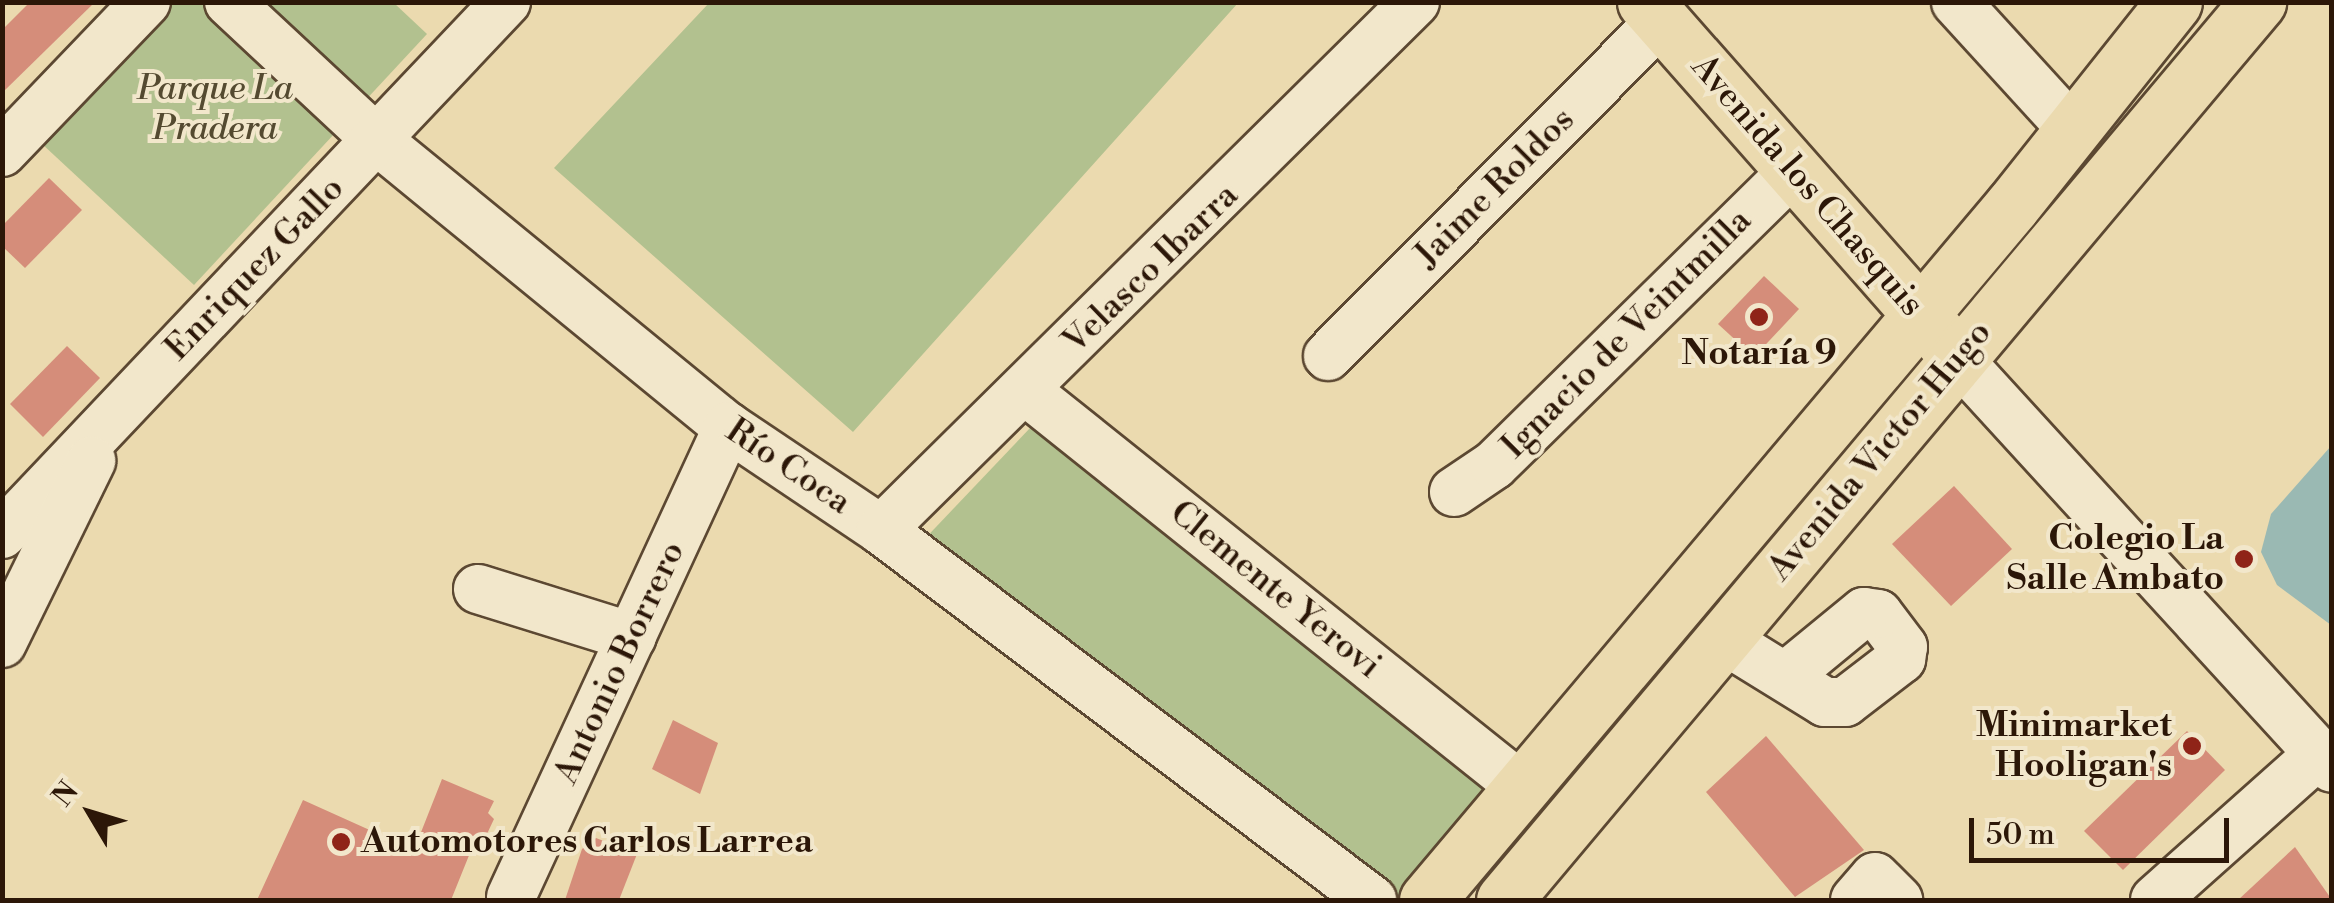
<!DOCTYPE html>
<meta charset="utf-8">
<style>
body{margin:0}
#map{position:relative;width:2334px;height:903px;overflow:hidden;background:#ebdaaf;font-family:"Libre Bodoni",serif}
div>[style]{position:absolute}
.green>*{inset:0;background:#b2c18f}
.water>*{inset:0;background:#9ab9b3}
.building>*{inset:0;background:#d58d7a}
.roads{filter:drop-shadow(2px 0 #5c4832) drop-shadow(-2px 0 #5c4832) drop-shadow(0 2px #5c4832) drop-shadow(0 -2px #5c4832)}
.minor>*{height:48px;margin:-24px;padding:0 24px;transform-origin:24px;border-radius:24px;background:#f2e7cb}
.major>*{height:55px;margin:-27.5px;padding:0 27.5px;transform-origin:27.5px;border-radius:27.5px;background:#ebdaaf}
.dots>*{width:28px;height:28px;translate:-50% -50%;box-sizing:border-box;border:5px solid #f2e7cb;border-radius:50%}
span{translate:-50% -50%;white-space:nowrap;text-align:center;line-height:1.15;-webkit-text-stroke:8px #f2e7cb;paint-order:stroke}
.park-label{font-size:35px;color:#544a30;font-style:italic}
.street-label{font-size:35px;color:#2c1708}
.poi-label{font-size:35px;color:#2c1708;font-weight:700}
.right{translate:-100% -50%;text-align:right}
.left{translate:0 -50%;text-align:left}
.frame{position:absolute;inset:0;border:5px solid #2c1708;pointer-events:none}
.north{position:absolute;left:40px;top:763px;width:100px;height:100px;-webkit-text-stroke:8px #f2e7cb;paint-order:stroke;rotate:308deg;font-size:28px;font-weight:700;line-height:40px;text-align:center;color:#2c1708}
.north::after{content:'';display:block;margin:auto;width:35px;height:45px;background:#2c1708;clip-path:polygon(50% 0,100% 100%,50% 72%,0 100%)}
.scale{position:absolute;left:1969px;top:818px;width:260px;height:45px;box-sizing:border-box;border:5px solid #2c1708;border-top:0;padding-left:12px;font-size:30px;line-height:35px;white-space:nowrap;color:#2c1708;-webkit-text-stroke:8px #f2e7cb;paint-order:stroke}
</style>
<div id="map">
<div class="green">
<i style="clip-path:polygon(172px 3px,394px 3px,427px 34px,194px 285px,41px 143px)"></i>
<i style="clip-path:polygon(709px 3px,709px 2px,1238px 3px,853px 432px,554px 168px)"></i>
<i style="clip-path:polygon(1031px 427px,1498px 784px,1410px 900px,1388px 900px,917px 547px)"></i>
</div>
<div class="water">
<i style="clip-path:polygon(2331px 446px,2331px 625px,2277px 585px,2261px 552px,2271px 514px)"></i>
</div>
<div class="building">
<i style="clip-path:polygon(30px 2px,95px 2px,2px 93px,2px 30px)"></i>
<i style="clip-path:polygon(49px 178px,82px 210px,25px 268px,2px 246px,2px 226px)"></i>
<i style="clip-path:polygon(1764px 276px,1799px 309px,1754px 357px,1718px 324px)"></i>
<i style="clip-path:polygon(67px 346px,100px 378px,43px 437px,10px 404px)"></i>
<i style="clip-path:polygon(1954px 486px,2012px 549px,1951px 606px,1892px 544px)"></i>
<i style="clip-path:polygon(673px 720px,718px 743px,700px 794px,652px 769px)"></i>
<i style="clip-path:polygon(2187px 731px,2225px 770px,2123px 870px,2084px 831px)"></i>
<i style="clip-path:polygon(1766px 736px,1864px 850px,1795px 897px,1706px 792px)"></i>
<i style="clip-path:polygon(442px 779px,494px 801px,488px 813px,494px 819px,479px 851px,472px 848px,451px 900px,257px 900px,303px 800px,414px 850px)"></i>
<i style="clip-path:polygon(596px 838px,637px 854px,619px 900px,565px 900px,582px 849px)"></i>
<i style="clip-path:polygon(2295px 847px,2332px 900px,2238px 900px)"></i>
</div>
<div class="roads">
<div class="minor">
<i style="left:229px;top:2px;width:204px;rotate:43deg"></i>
<i style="left:378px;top:141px;width:452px;rotate:39.3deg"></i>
<i style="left:728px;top:427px;width:184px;rotate:33.9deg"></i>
<i style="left:881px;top:530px;width:615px;rotate:37deg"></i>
<i style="left:1956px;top:2px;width:172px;rotate:47.6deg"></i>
<i style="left:2px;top:152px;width:208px;rotate:-46.2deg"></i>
<i style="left:1328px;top:356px;width:472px;rotate:-45.2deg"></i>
<i style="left:1958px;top:359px;width:554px;rotate:47.56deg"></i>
<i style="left:1026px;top:391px;width:638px;rotate:38.63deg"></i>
<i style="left:1454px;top:492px;width:48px;rotate:-34deg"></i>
<i style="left:1494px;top:465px;width:421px;rotate:-44.5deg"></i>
<i style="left:881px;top:530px;width:751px;rotate:-44.68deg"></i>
<i style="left:2px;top:534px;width:733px;rotate:-46.55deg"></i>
<i style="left:478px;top:589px;width:161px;rotate:17.3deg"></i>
<i style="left:1723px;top:639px;width:120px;rotate:31.7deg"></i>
<i style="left:1825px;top:702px;width:20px"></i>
<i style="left:1845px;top:702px;width:71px;rotate:-37.5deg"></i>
<i style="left:1901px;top:659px;width:12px;rotate:-81deg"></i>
<i style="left:1903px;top:647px;width:41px;rotate:-127.1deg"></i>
<i style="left:1878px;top:614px;width:14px;rotate:-172deg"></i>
<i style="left:1864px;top:612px;width:101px;rotate:140.6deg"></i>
<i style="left:2px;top:643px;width:203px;rotate:-63.9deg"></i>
<i style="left:511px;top:897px;width:518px;rotate:-65.22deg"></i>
<i style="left:1855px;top:900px;width:30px;rotate:-49deg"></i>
<i style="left:1875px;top:877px;width:33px;rotate:45deg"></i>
<i style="left:2155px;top:900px;width:220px;rotate:-41.7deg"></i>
</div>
<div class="major">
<i style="left:1645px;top:2px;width:452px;rotate:48.6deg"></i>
<i style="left:1427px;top:900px;width:908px;rotate:-49.87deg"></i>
<i style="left:2012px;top:206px;width:260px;rotate:-51.5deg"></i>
<i style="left:1504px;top:900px;width:1173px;rotate:-49.98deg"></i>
</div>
</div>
<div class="dots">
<i style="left:1759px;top:317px;background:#8f2418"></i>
<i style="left:2244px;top:559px;background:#8f2418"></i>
<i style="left:2192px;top:746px;background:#8f2418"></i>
<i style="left:341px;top:842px;background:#8f2418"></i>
</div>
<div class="park-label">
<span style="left:215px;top:109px">Parque La<br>Pradera</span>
</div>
<div class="street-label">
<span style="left:1807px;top:186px;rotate:49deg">Avenida los Chasquis</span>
<span style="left:1495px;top:188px;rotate:-45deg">Jaime Roldos</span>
<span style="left:255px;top:269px;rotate:-46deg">Enriquez Gallo</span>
<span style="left:1151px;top:269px;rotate:-44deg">Velasco Ibarra</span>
<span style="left:1627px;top:334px;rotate:-45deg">Ignacio de Veintmilla</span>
<span style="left:1880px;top:451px;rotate:-50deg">Avenida Victor Hugo</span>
<span style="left:788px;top:467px;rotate:34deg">Río Coca</span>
<span style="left:1275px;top:590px;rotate:39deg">Clemente Yerovi</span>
<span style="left:620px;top:663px;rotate:-65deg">Antonio Borrero</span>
</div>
<div class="poi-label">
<span style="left:1759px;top:354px">Notaría 9</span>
<span class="right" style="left:2224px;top:559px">Colegio La<br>Salle Ambato</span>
<span class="right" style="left:2172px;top:746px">Minimarket<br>Hooligan's</span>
<span class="left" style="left:361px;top:842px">Automotores Carlos Larrea</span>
</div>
<div class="frame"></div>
<div class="north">N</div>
<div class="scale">50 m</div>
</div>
